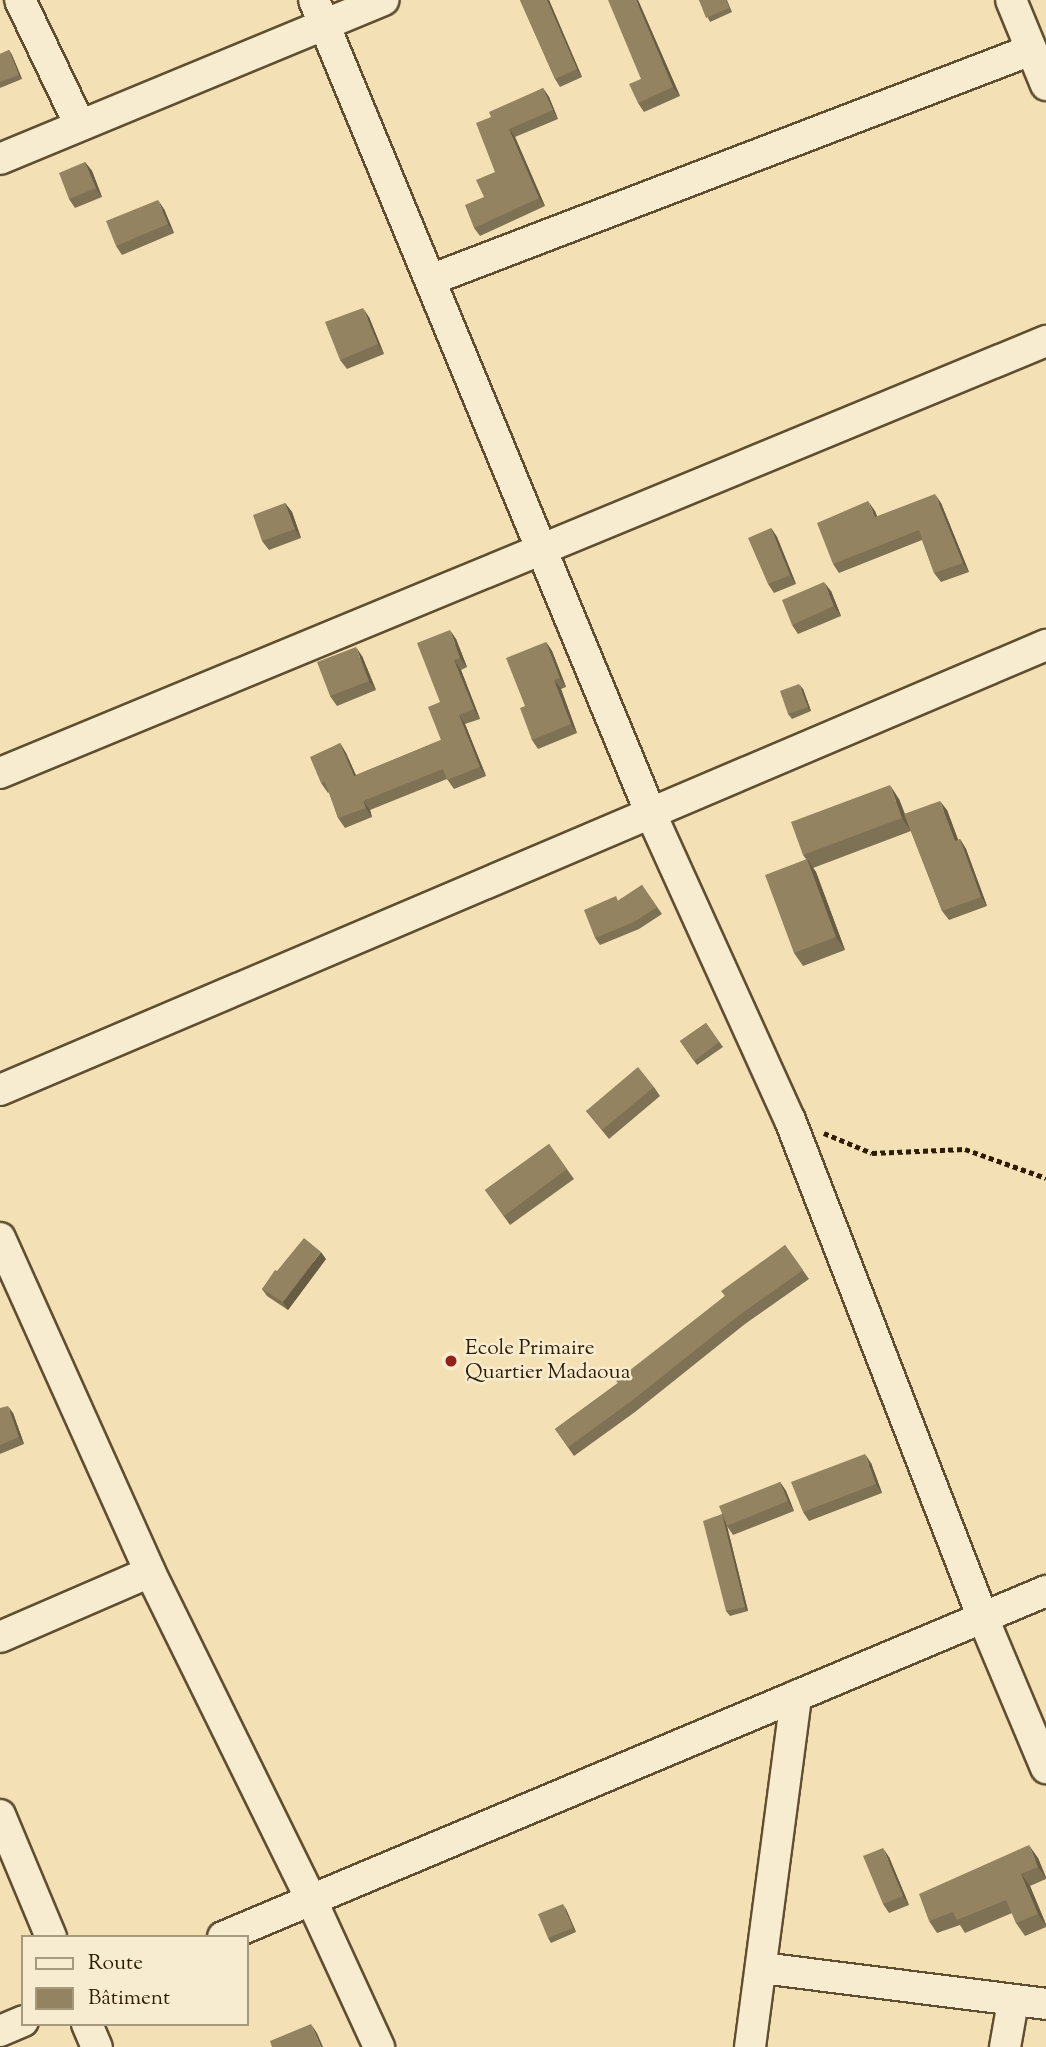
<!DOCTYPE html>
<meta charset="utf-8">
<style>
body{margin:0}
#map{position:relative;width:1046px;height:2047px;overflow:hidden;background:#f3e1b5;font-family:"Sorts Mill Goudy",serif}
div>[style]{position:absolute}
.path>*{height:4.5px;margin-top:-2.25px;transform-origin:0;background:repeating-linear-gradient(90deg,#2e1d04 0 5px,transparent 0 8.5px)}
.roads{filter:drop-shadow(2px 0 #5f4e30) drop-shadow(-2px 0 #5f4e30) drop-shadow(0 2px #5f4e30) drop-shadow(0 -2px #5f4e30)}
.minor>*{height:30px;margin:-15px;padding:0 15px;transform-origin:15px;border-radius:15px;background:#f7eccf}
.wall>*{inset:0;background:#7f7153}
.shaded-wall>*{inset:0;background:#685c43}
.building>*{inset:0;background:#948360}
.dots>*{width:19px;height:19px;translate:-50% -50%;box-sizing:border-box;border:4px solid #f7eccf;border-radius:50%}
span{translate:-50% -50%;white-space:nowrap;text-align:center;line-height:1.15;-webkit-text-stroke:5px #f7eccf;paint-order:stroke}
.poi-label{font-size:21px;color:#2e1d04}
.left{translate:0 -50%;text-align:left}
.legend{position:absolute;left:21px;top:1935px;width:228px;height:91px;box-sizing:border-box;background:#f7eccf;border:2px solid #a7997e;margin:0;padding:9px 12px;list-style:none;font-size:21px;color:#2e1d04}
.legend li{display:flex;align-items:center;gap:14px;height:35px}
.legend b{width:35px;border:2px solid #a7997e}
</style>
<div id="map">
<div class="path">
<i style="left:824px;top:1133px;width:52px;rotate:22.6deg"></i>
<i style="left:872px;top:1153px;width:93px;rotate:-2.5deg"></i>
<i style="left:965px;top:1149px;width:86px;rotate:19.7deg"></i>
</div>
<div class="roads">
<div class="minor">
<i style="left:20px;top:0;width:139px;rotate:64.4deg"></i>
<i style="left:314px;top:0;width:881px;rotate:67.51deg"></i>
<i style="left:651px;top:814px;width:336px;rotate:65.6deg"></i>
<i style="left:790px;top:1120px;width:534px;rotate:68.82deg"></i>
<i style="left:983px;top:1618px;width:163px;rotate:67.2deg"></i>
<i style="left:1011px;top:0;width:92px;rotate:67.6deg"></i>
<i style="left:0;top:159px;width:415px;rotate:-22.5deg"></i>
<i style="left:430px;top:280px;width:644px;rotate:-20.94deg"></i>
<i style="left:0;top:773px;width:1132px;rotate:-22.44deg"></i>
<i style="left:0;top:1090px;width:1137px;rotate:-23.05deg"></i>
<i style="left:0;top:1238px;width:366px;rotate:65.8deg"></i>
<i style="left:150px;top:1572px;width:364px;rotate:63.8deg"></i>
<i style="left:311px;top:1899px;width:163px;rotate:65.3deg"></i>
<i style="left:0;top:1637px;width:163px;rotate:-23.4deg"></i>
<i style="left:0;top:1815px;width:132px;rotate:67.3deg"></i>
<i style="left:223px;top:1937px;width:893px;rotate:-22.8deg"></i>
<i style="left:762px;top:1968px;width:286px;rotate:7.2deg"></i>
<i style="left:87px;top:2024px;width:25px;rotate:67deg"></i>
<i style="left:0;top:2031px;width:25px;rotate:-23deg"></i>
<i style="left:750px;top:2047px;width:354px;rotate:-82.5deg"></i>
<i style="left:1005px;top:2047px;width:46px;rotate:-79.9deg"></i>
</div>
</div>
<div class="wall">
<i style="clip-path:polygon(520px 0,549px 0,582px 77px,560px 87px,555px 79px)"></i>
<i style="clip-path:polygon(638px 0,680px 96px,644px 112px,638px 103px,641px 79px)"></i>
<i style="clip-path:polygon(699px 0,727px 0,732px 12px,710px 22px)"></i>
<i style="clip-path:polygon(9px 50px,12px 55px,22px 79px,0 88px,0 54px)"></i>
<i style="clip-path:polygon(543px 88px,549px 97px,558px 119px,515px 137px,545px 206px,480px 236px,474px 228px,495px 172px,491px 117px)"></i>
<i style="clip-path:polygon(85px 162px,92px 171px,102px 197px,75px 208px,69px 199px)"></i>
<i style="clip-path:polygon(164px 209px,174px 233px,122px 255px,116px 246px)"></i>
<i style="clip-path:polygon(369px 317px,384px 354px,347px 369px,340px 360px)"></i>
<i style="clip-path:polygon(285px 503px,292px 512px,301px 538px,269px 550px,262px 541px)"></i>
<i style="clip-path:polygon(941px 503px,969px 572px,941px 582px,934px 573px,922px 540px,839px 573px,833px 564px,875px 511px,877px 517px)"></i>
<i style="clip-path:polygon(771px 528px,777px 537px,796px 584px,774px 593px,768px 584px)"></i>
<i style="clip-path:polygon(831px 591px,841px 616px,798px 634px,792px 625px)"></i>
<i style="clip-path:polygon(456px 639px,467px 667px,461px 670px,480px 719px,465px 724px,486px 776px,454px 789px,447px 779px,370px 810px,372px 817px,345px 828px,338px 818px,329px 792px,328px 793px,321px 783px,340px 743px,346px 753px,356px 775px,441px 740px)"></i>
<i style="clip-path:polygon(546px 642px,552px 651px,566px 687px,561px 689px,577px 733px,538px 749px,532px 740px,525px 706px)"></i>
<i style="clip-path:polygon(362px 656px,376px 690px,337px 706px,330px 696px)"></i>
<i style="clip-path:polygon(803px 689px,811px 711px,792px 719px,788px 714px)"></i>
<i style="clip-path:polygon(899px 799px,905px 814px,947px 810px,958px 840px,960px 839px,966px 849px,987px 906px,949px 920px,942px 911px,911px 831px,813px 868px,816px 872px,845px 950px,803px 966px,794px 953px,806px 859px,803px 855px)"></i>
<i style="clip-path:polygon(642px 885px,662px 914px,639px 929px,600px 945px,595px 938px,619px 900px)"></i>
<i style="clip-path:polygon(706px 1023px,723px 1047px,697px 1065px,680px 1041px)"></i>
<i style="clip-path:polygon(654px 1087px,660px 1096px,609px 1139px,586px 1111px)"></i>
<i style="clip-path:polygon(549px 1144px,574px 1179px,510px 1225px,485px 1190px)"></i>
<i style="clip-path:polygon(785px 1245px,809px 1279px,745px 1324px,635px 1412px,574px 1456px,555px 1429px,618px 1383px,725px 1296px)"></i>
<i style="clip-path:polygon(326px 1259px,288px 1310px,267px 1296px,262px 1289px,277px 1271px)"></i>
<i style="clip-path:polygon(0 1408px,13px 1413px,24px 1444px,0 1454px)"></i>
<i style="clip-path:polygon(871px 1463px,882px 1493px,809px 1521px,803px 1512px)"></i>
<i style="clip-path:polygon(780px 1482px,786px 1491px,794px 1511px,733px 1535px,727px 1526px,748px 1611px,730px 1616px,726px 1611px,722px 1514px)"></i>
<i style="clip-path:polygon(889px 1857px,909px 1905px,889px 1913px,883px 1904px)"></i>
<i style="clip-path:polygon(1038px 1858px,1046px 1877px,1046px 1879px,1030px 1886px,1046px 1924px,1046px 1927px,1025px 1936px,1016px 1923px,1012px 1913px,965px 1933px,960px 1925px,937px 1933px,929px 1921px)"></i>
<i style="clip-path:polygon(566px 1909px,576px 1932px,551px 1943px,548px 1938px)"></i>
</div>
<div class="shaded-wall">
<i style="clip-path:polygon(547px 0,549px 0,582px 77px,577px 69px)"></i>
<i style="clip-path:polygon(636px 0,638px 0,680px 96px,673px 87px)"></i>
<i style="clip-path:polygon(9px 50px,12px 55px,22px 79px,19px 75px)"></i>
<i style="clip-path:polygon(543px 88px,549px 97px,558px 119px,553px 110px)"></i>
<i style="clip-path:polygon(509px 129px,515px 137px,545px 206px,539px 198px)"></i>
<i style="clip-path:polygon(85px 162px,92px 171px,102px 197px,96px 188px)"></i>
<i style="clip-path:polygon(158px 200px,164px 209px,174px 233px,168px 224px)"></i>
<i style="clip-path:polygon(363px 308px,369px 317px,384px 354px,378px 344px)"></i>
<i style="clip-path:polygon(935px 494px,941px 503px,969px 572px,963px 563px)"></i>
<i style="clip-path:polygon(868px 501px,875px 511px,881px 527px,875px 517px)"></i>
<i style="clip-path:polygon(285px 503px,292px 512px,301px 538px,295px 529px)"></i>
<i style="clip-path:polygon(771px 528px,777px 537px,796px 584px,790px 575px)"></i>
<i style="clip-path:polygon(824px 582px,831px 591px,841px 616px,834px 606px)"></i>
<i style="clip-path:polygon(450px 630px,456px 639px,467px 667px,460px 658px)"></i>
<i style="clip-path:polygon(546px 642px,552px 651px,566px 687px,560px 678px)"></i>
<i style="clip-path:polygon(356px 647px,362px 656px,376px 690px,369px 681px)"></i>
<i style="clip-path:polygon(454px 660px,461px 670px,480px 719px,474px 709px)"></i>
<i style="clip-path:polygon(554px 680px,561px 689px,577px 733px,571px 724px)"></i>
<i style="clip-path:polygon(799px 684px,803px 689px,811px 711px,808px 707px)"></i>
<i style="clip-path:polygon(459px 715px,465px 724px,486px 776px,480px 767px)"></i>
<i style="clip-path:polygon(340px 743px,346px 753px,360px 785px,354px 776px)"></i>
<i style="clip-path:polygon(890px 785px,899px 799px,911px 831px,902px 818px)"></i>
<i style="clip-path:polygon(363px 801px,370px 810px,372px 817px,366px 808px)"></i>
<i style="clip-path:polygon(940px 801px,947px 810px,962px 850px,955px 841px)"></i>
<i style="clip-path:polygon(960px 839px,966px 849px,987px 906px,981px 897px)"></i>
<i style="clip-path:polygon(807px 859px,816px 872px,845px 950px,836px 937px)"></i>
<i style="clip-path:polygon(321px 1252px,326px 1259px,288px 1310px,283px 1302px)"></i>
<i style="clip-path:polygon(8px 1406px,13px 1413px,24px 1444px,19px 1437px)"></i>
<i style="clip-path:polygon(865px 1454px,871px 1463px,882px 1493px,876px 1484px)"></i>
<i style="clip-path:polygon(780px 1482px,786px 1491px,794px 1511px,788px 1501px)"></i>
<i style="clip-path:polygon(722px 1514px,725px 1518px,748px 1611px,745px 1607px)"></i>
<i style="clip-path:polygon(1029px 1845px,1038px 1858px,1046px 1878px,1038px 1867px)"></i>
<i style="clip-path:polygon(883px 1848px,889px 1857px,909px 1905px,903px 1896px)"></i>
<i style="clip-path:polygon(1021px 1874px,1030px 1886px,1046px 1925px,1038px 1914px)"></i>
<i style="clip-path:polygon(563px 1904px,566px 1909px,576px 1932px,573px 1928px)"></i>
<i style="clip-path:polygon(311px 2024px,317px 2033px,323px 2047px,321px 2047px)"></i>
</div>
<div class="building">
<i style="clip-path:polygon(520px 0,547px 0,577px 69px,555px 79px)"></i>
<i style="clip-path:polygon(608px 0,636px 0,673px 87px,638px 103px,629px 84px,641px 79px)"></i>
<i style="clip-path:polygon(699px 0,726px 0,729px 8px,706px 18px)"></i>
<i style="clip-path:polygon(9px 50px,19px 75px,0 82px,0 54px)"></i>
<i style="clip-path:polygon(543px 88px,553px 110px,509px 129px,539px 198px,474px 228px,465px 205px,484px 197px,476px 180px,495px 172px,476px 123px,491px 117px,489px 112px)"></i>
<i style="clip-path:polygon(85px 162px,96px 188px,69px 199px,59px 173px)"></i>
<i style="clip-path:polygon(158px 200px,168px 224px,116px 246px,106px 221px)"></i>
<i style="clip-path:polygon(363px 308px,378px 344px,340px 360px,325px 322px)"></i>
<i style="clip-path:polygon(935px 494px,963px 563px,934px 573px,919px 530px,833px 564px,817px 523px,868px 501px,875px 517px)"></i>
<i style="clip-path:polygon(285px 503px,295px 529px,262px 541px,253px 515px)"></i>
<i style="clip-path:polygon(771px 528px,790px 575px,768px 584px,748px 538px)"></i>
<i style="clip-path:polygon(824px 582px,834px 606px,792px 625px,782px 600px)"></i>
<i style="clip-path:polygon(450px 630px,460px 658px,454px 660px,474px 709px,459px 715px,480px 767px,447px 780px,443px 769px,363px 801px,366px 808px,338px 818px,325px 782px,321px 783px,310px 757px,340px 743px,354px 776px,441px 740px,428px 707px,440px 702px,417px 643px)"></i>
<i style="clip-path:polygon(546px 642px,560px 678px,554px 680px,571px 724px,532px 740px,520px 708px,525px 706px,506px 658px)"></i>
<i style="clip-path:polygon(356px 647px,369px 681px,330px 696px,317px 662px)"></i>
<i style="clip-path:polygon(799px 684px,808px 707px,788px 714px,780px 691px)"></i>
<i style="clip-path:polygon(890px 785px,902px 818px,803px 855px,791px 822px)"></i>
<i style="clip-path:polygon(940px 801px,955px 841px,960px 839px,981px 897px,942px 911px,904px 814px)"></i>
<i style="clip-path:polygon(807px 859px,836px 937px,794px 953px,765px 875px)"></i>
<i style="clip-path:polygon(642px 885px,657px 907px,634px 922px,595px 938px,584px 910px,616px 896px,618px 901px)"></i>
<i style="clip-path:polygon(706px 1023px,719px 1042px,694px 1061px,680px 1041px)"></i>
<i style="clip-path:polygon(638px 1067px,654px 1087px,602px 1130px,586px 1111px)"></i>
<i style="clip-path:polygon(549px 1144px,567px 1169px,504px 1216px,485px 1190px)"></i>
<i style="clip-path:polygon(304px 1238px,321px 1252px,283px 1302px,262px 1289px,275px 1270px,277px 1271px)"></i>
<i style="clip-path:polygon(785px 1245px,803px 1270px,738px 1316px,629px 1403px,568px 1447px,555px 1429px,618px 1383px,616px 1381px,725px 1296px,721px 1291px)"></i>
<i style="clip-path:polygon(8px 1406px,19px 1437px,0 1445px,0 1408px)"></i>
<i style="clip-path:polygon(865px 1454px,876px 1484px,803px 1512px,791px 1482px)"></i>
<i style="clip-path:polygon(780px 1482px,788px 1501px,727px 1526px,719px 1506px)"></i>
<i style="clip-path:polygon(722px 1514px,745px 1607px,726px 1611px,703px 1521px)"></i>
<i style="clip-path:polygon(1029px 1845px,1038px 1867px,1021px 1874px,1038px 1914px,1016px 1923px,1006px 1900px,957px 1920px,953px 1912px,929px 1921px,919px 1894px)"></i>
<i style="clip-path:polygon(883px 1848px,903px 1896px,883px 1904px,863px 1856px)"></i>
<i style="clip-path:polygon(563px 1904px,573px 1928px,548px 1938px,538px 1914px)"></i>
<i style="clip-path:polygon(311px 2024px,321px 2047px,272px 2047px,270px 2041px)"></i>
</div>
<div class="dots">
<i style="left:451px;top:1361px;background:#8f2418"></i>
</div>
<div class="poi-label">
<span class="left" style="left:465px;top:1361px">Ecole Primaire<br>Quartier Madaoua</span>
</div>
<ul class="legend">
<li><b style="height:9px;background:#f7eccf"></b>Route</li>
<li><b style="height:19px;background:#948360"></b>Bâtiment</li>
</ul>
</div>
